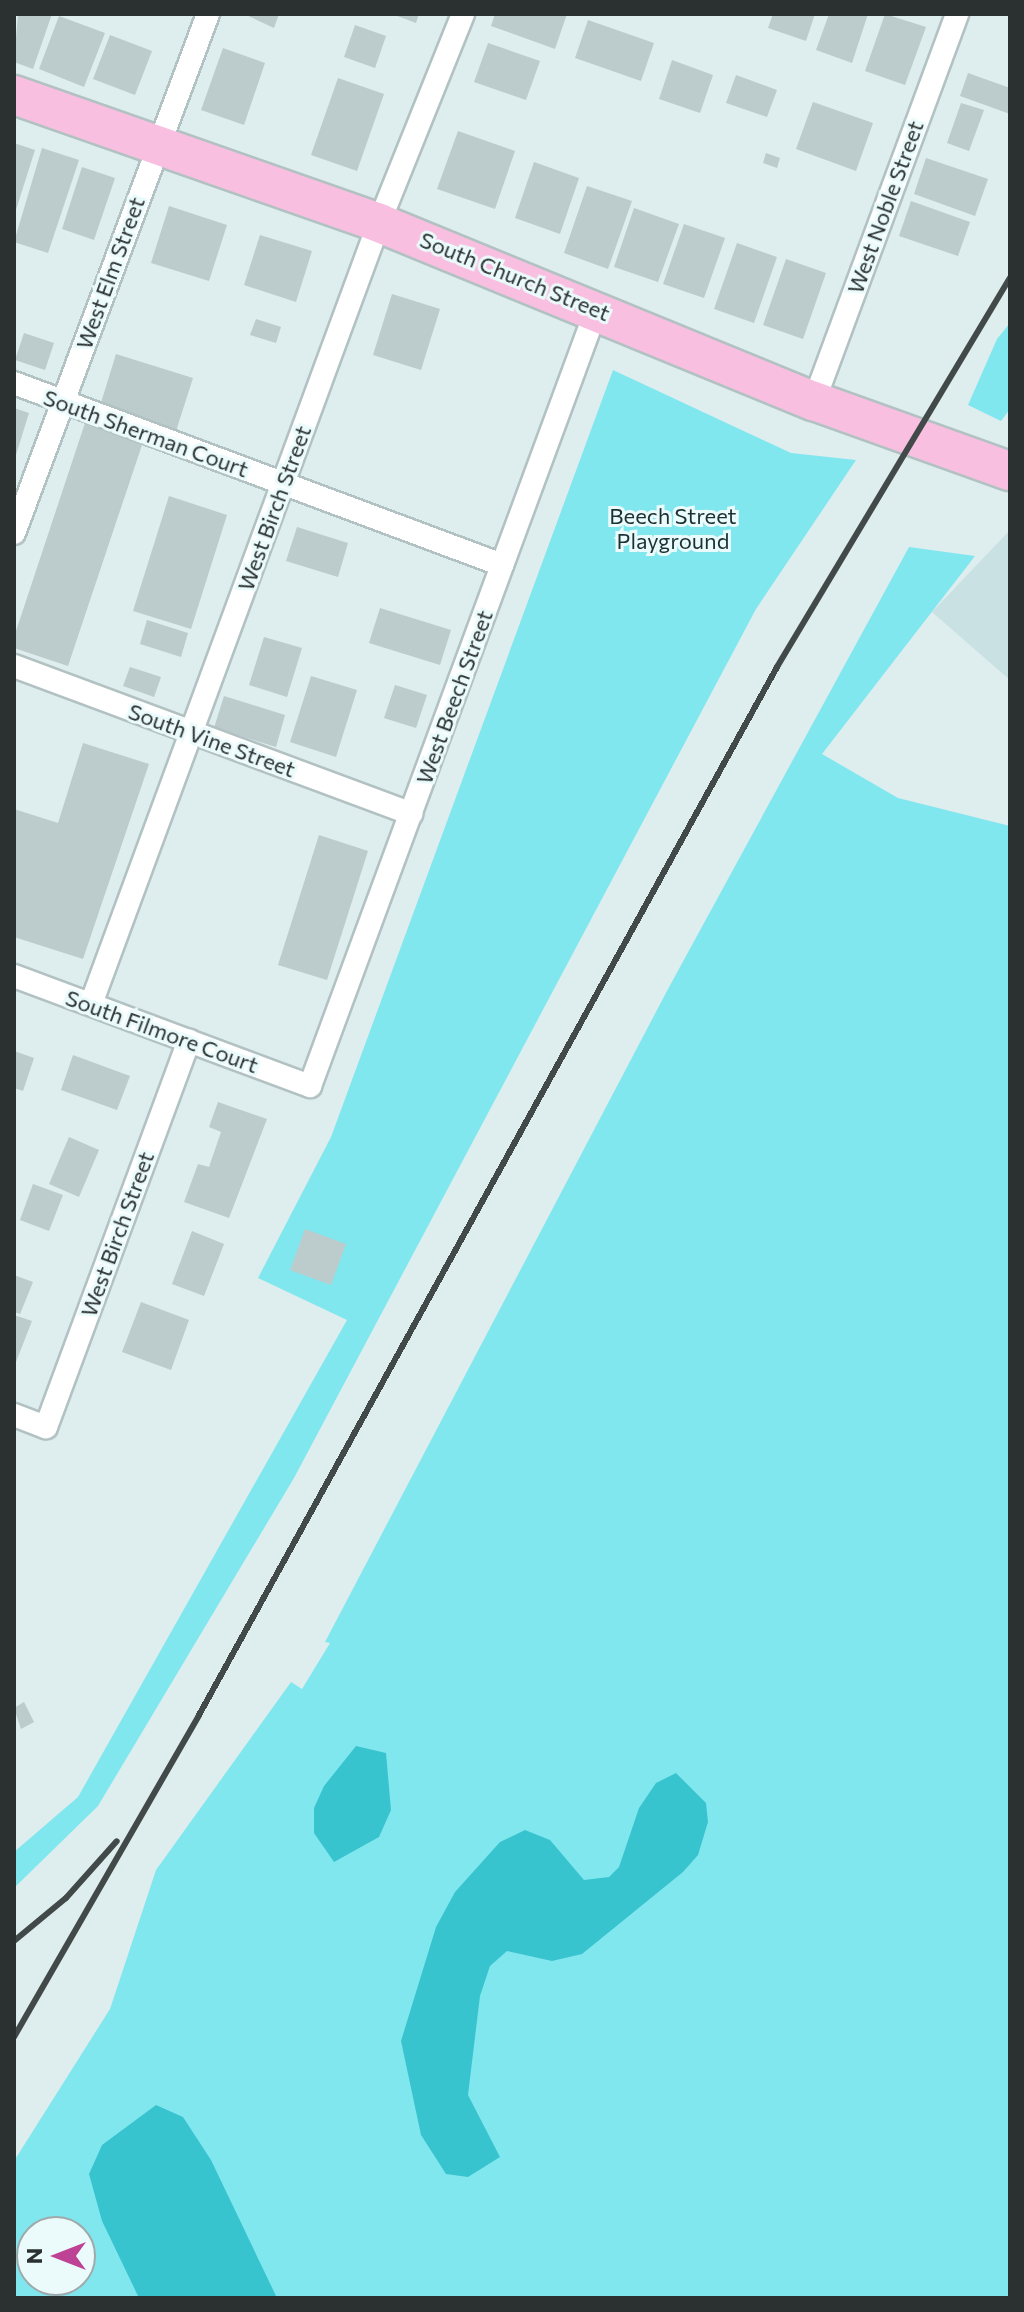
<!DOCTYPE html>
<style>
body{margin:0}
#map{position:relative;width:1024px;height:2312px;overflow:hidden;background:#deedee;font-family:Commissioner,sans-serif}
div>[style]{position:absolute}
.built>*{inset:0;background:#c9e1e3}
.green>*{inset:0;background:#81e7ef}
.water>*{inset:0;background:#38c4cf}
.building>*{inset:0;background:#bccbcc}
.roads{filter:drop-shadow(2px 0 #b2c1c2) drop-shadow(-2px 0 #b2c1c2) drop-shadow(0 2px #b2c1c2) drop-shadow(0 -2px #b2c1c2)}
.minor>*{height:22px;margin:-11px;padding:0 11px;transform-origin:11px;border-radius:11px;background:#fff}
.trunk>*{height:38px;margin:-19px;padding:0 19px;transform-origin:19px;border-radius:19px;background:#f8bfe0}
.rail>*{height:6px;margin:-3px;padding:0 3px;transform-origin:3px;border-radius:3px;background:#424949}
span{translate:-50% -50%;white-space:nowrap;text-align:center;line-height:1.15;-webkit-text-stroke:6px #ebfbfc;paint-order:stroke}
.street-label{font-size:22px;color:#2b3131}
.park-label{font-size:22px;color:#1b3234}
.frame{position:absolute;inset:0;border:16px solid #2b3131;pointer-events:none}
.north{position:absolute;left:16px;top:2216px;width:80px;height:80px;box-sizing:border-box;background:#ebfbfc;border:2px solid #9eaaab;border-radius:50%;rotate:270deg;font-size:22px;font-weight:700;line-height:32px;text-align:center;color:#2b3131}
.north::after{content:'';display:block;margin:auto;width:28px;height:36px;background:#bf4394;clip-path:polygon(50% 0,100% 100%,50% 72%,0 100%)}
</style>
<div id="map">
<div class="built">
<i style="clip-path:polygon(1010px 530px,1010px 680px,932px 612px)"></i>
</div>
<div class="green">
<i style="clip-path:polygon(1010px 323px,1010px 409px,1001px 421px,968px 405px,997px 339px)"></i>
<i style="clip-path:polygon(613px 370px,791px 453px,856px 460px,756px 609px,294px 1478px,98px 1806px,14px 1888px,14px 1852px,78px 1797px,347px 1320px,258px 1278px,331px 1137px)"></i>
<i style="clip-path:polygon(evenodd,909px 547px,975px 556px,822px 754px,898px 798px,1010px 826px,1010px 2298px,14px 2298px,14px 2161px,110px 2009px,156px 1870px,291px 1682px,302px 1689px,330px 1643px,325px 1642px,668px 989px,909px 547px,32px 2232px,80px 2232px,80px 2280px,32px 2280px,32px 2232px)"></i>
</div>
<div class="water">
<i style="clip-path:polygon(356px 1746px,386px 1753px,391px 1810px,379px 1837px,334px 1862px,314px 1833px,314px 1808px,324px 1786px)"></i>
<i style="clip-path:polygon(676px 1773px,706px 1803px,708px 1822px,698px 1855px,683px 1872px,582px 1954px,552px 1961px,507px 1951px,490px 1966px,480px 1996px,468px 2095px,500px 2157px,468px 2177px,446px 2174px,421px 2135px,401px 2041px,436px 1927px,455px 1892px,500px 1842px,525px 1830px,550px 1840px,584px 1880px,609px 1877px,619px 1867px,639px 1808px,656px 1783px)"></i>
<i style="clip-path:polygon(156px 2105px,183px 2117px,211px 2160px,277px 2298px,139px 2298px,102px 2221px,89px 2174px,102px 2145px)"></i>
</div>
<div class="building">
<i style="clip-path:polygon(18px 14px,52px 14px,33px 69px,14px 62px)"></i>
<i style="clip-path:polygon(244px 14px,279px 14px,274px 28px)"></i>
<i style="clip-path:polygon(392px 14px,419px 14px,416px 23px)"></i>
<i style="clip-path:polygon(495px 14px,567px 14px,555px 49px,491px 26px)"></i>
<i style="clip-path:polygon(773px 14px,815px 14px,806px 41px,768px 28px)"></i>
<i style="clip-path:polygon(829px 14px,868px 14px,852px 63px,816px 50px)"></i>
<i style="clip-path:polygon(885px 14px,926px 27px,905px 85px,865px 71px)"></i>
<i style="clip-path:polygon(59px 16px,105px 33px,84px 87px,39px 69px)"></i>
<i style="clip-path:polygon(588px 20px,654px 43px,641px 81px,575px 58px)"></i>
<i style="clip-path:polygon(355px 25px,386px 36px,375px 68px,344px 57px)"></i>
<i style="clip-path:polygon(110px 35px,152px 51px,135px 95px,93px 79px)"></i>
<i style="clip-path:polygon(488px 43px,540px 61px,526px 100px,474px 82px)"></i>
<i style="clip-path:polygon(223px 48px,265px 63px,244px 125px,201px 110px)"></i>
<i style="clip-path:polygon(672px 60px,713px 75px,700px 113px,659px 99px)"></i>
<i style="clip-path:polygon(968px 73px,1010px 88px,1010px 114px,960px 96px)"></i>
<i style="clip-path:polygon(736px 75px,777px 90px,767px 117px,726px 103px)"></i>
<i style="clip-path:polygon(338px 78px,384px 94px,357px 171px,311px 155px)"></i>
<i style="clip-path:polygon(813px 102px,873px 123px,856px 171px,796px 149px)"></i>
<i style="clip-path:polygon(961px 103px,984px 110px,969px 151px,947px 143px)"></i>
<i style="clip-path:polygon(458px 131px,515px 151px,495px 209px,437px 189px)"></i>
<i style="clip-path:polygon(14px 143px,35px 150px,15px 213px,14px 213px)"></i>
<i style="clip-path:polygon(42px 148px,79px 160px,48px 253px,14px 242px)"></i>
<i style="clip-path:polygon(766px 153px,780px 158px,777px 168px,763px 163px)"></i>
<i style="clip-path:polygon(926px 158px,988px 179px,975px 216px,914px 194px)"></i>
<i style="clip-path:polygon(534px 162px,579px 178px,560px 234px,515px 218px)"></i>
<i style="clip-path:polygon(82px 167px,115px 178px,94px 240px,62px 229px)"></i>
<i style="clip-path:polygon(587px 186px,632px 201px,608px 269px,564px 253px)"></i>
<i style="clip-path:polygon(911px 201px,970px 222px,958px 256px,899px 236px)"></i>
<i style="clip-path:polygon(169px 206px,227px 225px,209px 281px,151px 263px)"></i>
<i style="clip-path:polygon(634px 208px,679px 224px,658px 282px,614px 267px)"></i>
<i style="clip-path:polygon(684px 224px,725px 238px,704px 298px,663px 284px)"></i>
<i style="clip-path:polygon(260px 235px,312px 251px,296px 302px,244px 285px)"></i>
<i style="clip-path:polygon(737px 243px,777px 257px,754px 323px,714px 309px)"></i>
<i style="clip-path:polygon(786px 259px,826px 273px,803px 339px,763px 325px)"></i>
<i style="clip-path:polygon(392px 294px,440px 309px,421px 370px,373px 355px)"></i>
<i style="clip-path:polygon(256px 319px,281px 327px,276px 343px,250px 335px)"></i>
<i style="clip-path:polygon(24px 333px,54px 343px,45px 370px,15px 360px)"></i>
<i style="clip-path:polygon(116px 354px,193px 378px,176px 431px,100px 406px)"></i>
<i style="clip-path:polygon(14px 408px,29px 413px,15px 458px,14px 458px)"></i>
<i style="clip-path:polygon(85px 423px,143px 442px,68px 666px,14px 648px,14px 637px)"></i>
<i style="clip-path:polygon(169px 496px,227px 515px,191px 629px,133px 611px)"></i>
<i style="clip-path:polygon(297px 527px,348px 543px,338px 577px,286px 561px)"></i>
<i style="clip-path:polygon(380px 608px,451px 630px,440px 665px,369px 643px)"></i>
<i style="clip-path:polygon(147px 620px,188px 633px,181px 657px,140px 644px)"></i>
<i style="clip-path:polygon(264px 637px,302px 648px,287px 697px,249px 685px)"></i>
<i style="clip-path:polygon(130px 667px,161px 677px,154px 697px,123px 686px)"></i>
<i style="clip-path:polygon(311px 676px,357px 690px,336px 757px,290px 742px)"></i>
<i style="clip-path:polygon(395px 685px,427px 695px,416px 728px,384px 718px)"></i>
<i style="clip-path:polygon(224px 696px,285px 715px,276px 747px,214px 728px)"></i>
<i style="clip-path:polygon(83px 743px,149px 764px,83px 959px,14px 937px,14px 809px,58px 823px)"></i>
<i style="clip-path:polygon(319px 835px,368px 851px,327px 980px,278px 965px)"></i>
<i style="clip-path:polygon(14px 1051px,34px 1058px,23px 1091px,14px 1088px)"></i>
<i style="clip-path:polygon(73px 1055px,130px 1076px,117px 1110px,61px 1090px)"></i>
<i style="clip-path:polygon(218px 1102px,267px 1119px,229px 1218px,184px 1202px,198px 1164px,209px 1167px,221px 1132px,209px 1127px)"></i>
<i style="clip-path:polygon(69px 1137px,99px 1150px,79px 1197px,49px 1184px)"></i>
<i style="clip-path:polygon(33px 1184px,63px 1195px,49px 1231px,20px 1220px)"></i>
<i style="clip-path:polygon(305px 1229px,346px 1244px,331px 1285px,290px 1270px)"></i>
<i style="clip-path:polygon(192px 1231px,224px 1244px,204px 1296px,172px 1284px)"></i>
<i style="clip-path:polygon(14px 1275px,33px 1282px,20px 1314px,14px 1312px)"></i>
<i style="clip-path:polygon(141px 1302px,189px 1320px,171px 1370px,122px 1352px)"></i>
<i style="clip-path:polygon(14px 1315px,32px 1321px,14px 1367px)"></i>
<i style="clip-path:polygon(24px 1702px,34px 1722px,21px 1729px,14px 1708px)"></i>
</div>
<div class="roads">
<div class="minor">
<i style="left:14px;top:383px;width:521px;rotate:20.45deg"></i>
<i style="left:814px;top:401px;width:413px;rotate:-69.7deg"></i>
<i style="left:14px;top:533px;width:554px;rotate:-69.5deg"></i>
<i style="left:14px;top:666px;width:424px;rotate:20.4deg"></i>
<i style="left:14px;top:976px;width:316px;rotate:20.4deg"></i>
<i style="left:310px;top:1086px;width:829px;rotate:-69.75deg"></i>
<i style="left:91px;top:1004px;width:832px;rotate:-69.76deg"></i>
<i style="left:379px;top:223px;width:225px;rotate:-68.1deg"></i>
<i style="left:14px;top:1415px;width:34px;rotate:21deg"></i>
<i style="left:46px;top:1427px;width:412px;rotate:-69.7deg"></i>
</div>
<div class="trunk">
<i style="left:14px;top:95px;width:387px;rotate:19.3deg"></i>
<i style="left:379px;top:223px;width:470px;rotate:22.3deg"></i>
<i style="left:814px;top:401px;width:208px;rotate:19.7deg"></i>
</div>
</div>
<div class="rail">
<i style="left:14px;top:1941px;width:67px;rotate:-39.6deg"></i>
<i style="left:66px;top:1898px;width:76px;rotate:-48.2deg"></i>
<i style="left:14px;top:2037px;width:371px;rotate:-60.1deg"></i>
<i style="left:199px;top:1715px;width:1197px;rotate:-61.12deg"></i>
<i style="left:777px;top:667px;width:453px;rotate:-59.1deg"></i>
</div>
<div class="street-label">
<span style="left:885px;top:207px;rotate:-70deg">West Noble Street</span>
<span style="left:110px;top:273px;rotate:-70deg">West Elm Street</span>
<span style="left:515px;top:276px;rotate:22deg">South Church Street</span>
<span style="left:146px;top:433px;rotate:20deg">South Sherman Court</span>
<span style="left:274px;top:508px;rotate:-70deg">West Birch Street</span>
<span style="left:454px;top:697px;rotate:-70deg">West Beech Street</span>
<span style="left:212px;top:740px;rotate:20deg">South Vine Street</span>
<span style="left:162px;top:1031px;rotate:20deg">South Filmore Court</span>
<span style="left:117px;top:1234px;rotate:-70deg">West Birch Street</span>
</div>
<div class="park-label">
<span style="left:673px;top:528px">Beech Street<br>Playground</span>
</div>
<div class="frame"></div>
<div class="north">N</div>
</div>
